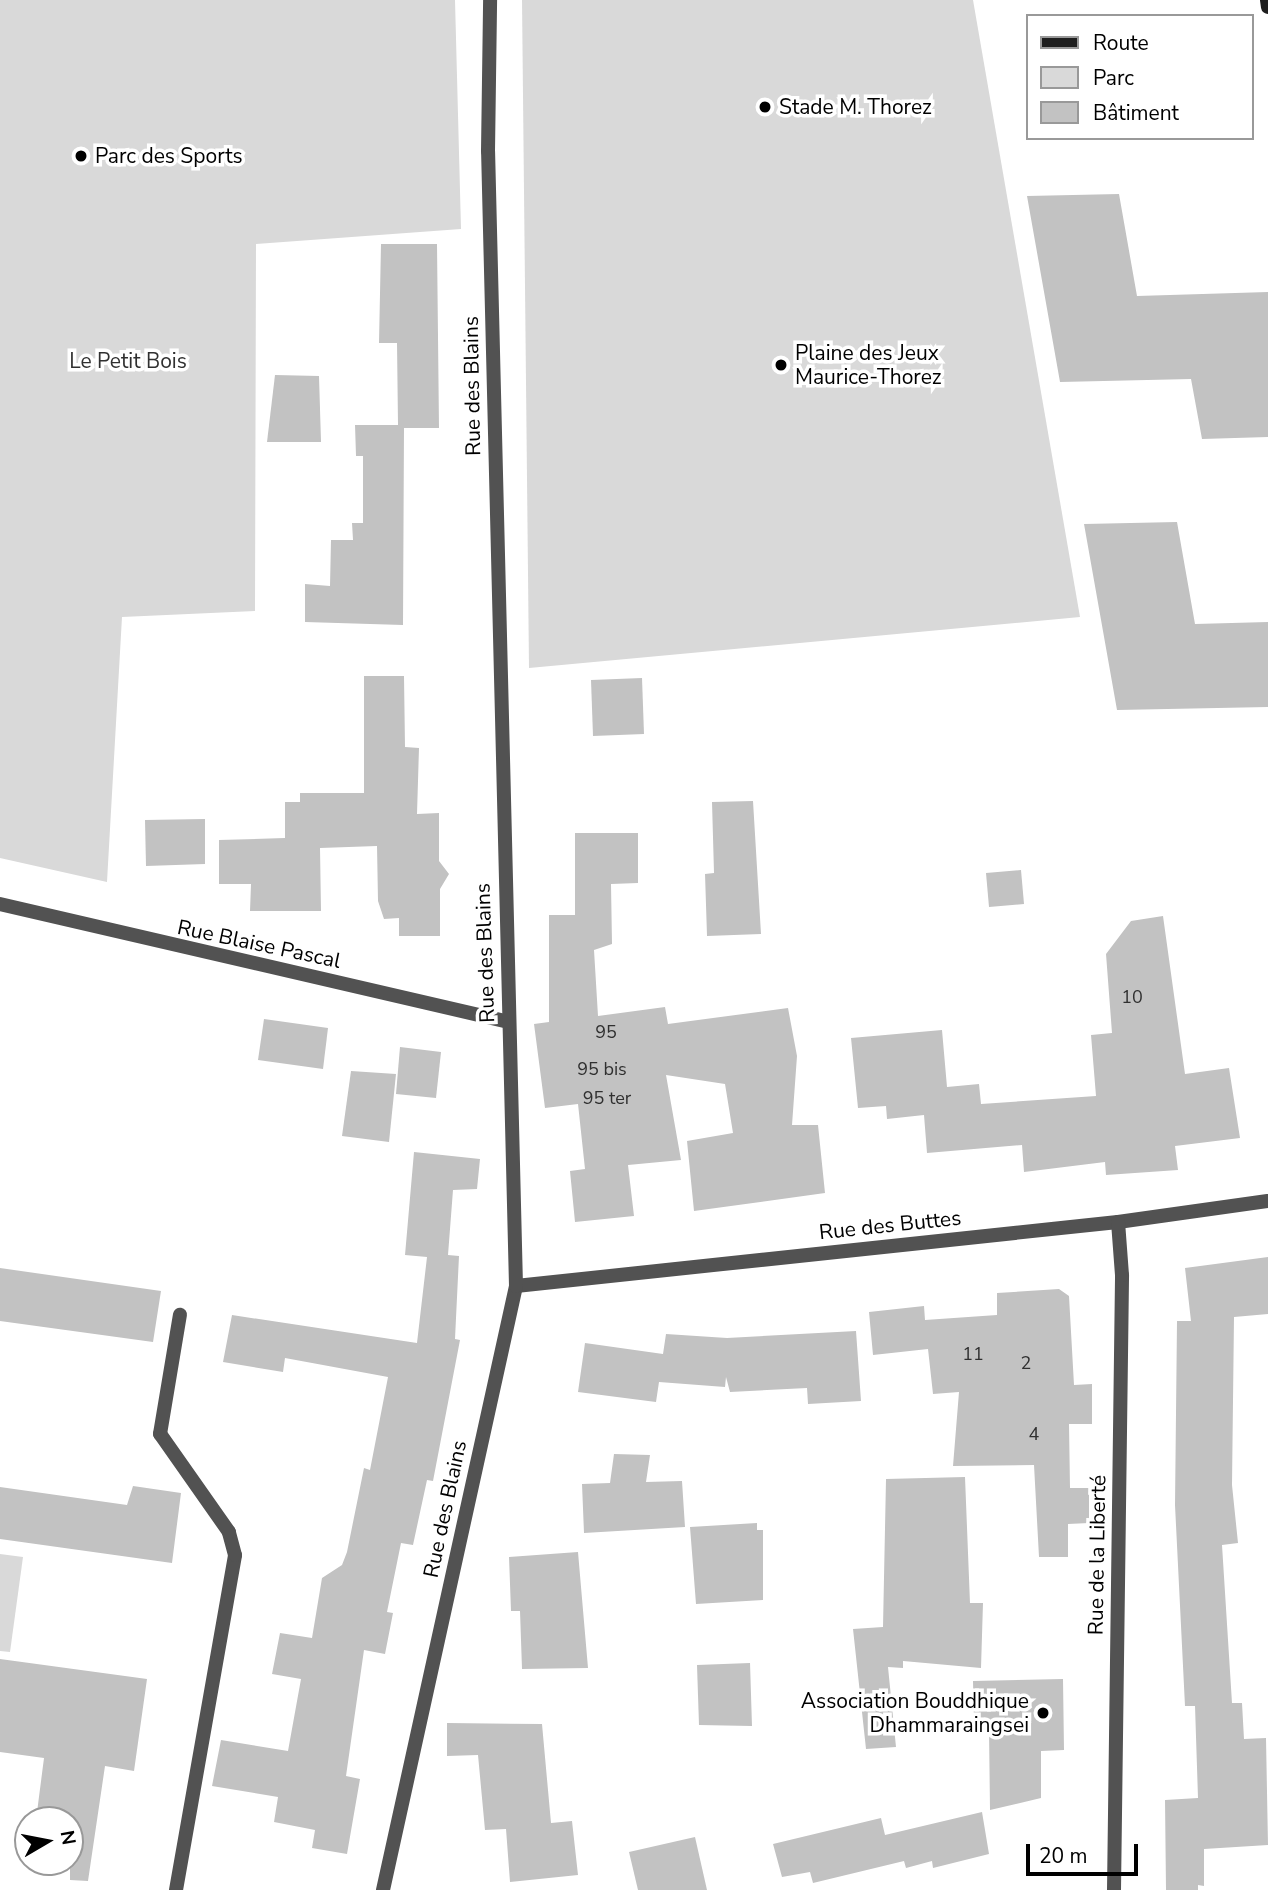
<!DOCTYPE html>
<meta charset="utf-8">
<style>
body{margin:0}
#map{position:relative;width:1268px;height:1890px;overflow:hidden;background:#fff;font-family:"Nunito Sans",sans-serif}
div>[style]{position:absolute}
.green>*{inset:0;background:#d9d9d9}
.building>*{inset:0;background:#c2c2c2}
.service>*{height:14px;margin:-7px;padding:0 7px;transform-origin:7px;border-radius:7px;background:#525252}
.pedestrian>*{height:14px;margin:-7px;padding:0 7px;transform-origin:7px;border-radius:7px;background:#525252}
.minor>*{height:14px;margin:-7px;padding:0 7px;transform-origin:7px;border-radius:7px;background:#525252}
.secondary>*{height:14px;margin:-7px;padding:0 7px;transform-origin:7px;border-radius:7px;background:#1f1f1f}
.dots>*{width:19px;height:19px;translate:-50% -50%;box-sizing:border-box;border:4px solid #fff;border-radius:50%}
span{translate:-50% -50%;white-space:nowrap;text-align:center;line-height:1.15;-webkit-text-stroke:7px #fff;paint-order:stroke}
.number-label{font-size:18px;color:#303030}
.number-label span{-webkit-text-stroke-width:0}
.poi-label{font-size:21px;color:#000}
.left{translate:0 -50%;text-align:left}
.right{translate:-100% -50%;text-align:right}
.park-label{font-size:21px;color:#303030}
.street-label{font-size:21px;color:#000}
.legend{position:absolute;left:1026px;top:14px;width:228px;height:126px;box-sizing:border-box;background:#fff;border:2px solid #999;margin:0;padding:9px 12px;list-style:none;font-size:21px;color:#000}
.legend li{display:flex;align-items:center;gap:14px;height:35px}
.legend b{width:35px;border:2px solid #999}
.north{position:absolute;left:14px;top:1806px;width:70px;height:70px;box-sizing:border-box;background:#fff;border:2px solid #999;border-radius:50%;rotate:80deg;font-size:19px;font-weight:700;line-height:28px;text-align:center;color:#000}
.north::after{content:'';display:block;margin:auto;width:24px;height:32px;background:#000;clip-path:polygon(50% 0,100% 100%,50% 72%,0 100%)}
.scale{position:absolute;left:1026px;top:1844px;width:112px;height:32px;box-sizing:border-box;border:4px solid #000;border-top:0;padding-left:9px;font-size:21px;line-height:24px;white-space:nowrap;color:#000;-webkit-text-stroke:5px #fff;paint-order:stroke}
</style>
<div id="map">
<div class="green">
<i style="clip-path:polygon(0 0,455px 0,461px 229px,256px 244px,255px 611px,122px 617px,107px 882px,0 858px)"></i>
<i style="clip-path:polygon(522px 0,973px 0,1080px 617px,529px 668px)"></i>
<i style="clip-path:polygon(0 1554px,23px 1557px,10px 1652px,0 1651px)"></i>
</div>
<div class="building">
<i style="clip-path:polygon(1119px 194px,1137px 296px,1268px 292px,1268px 437px,1202px 439px,1191px 379px,1060px 382px,1027px 196px)"></i>
<i style="clip-path:polygon(381px 244px,437px 244px,439px 428px,404px 428px,403px 625px,305px 622px,305px 584px,330px 586px,331px 540px,353px 540px,352px 523px,363px 523px,363px 456px,356px 456px,355px 425px,398px 425px,397px 343px,379px 343px)"></i>
<i style="clip-path:polygon(275px 375px,319px 376px,321px 442px,267px 442px)"></i>
<i style="clip-path:polygon(1177px 522px,1195px 624px,1268px 622px,1268px 707px,1117px 710px,1084px 524px)"></i>
<i style="clip-path:polygon(364px 676px,404px 676px,405px 747px,419px 748px,417px 814px,439px 813px,439px 861px,449px 874px,440px 889px,440px 936px,399px 936px,399px 918px,384px 919px,378px 901px,377px 846px,320px 848px,321px 911px,250px 911px,251px 884px,219px 884px,219px 840px,285px 838px,285px 802px,300px 802px,300px 793px,364px 793px)"></i>
<i style="clip-path:polygon(642px 678px,644px 734px,593px 736px,591px 680px)"></i>
<i style="clip-path:polygon(753px 801px,761px 934px,707px 936px,705px 874px,714px 873px,712px 802px)"></i>
<i style="clip-path:polygon(205px 819px,205px 864px,146px 866px,145px 820px)"></i>
<i style="clip-path:polygon(575px 833px,638px 833px,638px 883px,611px 884px,612px 944px,594px 950px,598px 1016px,665px 1007px,668px 1024px,788px 1008px,797px 1056px,792px 1125px,818px 1125px,825px 1193px,694px 1211px,687px 1141px,733px 1133px,725px 1084px,666px 1075px,681px 1160px,628px 1165px,634px 1216px,575px 1222px,570px 1171px,585px 1169px,578px 1104px,545px 1108px,534px 1024px,549px 1022px,549px 915px,575px 915px)"></i>
<i style="clip-path:polygon(1021px 870px,1024px 904px,989px 907px,986px 873px)"></i>
<i style="clip-path:polygon(1163px 916px,1185px 1074px,1229px 1068px,1240px 1138px,1175px 1146px,1178px 1170px,1106px 1175px,1105px 1162px,1024px 1172px,1022px 1145px,927px 1153px,924px 1115px,887px 1119px,886px 1106px,858px 1108px,851px 1038px,942px 1030px,947px 1087px,979px 1084px,981px 1104px,1096px 1096px,1091px 1035px,1112px 1033px,1106px 954px,1131px 921px)"></i>
<i style="clip-path:polygon(264px 1019px,328px 1028px,323px 1069px,258px 1060px)"></i>
<i style="clip-path:polygon(400px 1047px,441px 1052px,436px 1098px,396px 1094px)"></i>
<i style="clip-path:polygon(351px 1071px,396px 1074px,389px 1142px,342px 1136px)"></i>
<i style="clip-path:polygon(414px 1152px,480px 1159px,477px 1189px,453px 1190px,448px 1255px,459px 1256px,455px 1339px,460px 1340px,433px 1481px,427px 1480px,413px 1545px,401px 1543px,387px 1612px,393px 1613px,385px 1654px,364px 1650px,346px 1776px,360px 1779px,347px 1854px,312px 1848px,315px 1830px,274px 1822px,278px 1797px,212px 1786px,221px 1740px,288px 1751px,301px 1679px,272px 1674px,280px 1633px,312px 1638px,322px 1578px,342px 1565px,347px 1552px,364px 1468px,370px 1470px,388px 1377px,285px 1358px,283px 1372px,223px 1362px,232px 1315px,417px 1343px,427px 1257px,405px 1255px)"></i>
<i style="clip-path:polygon(1268px 1257px,1268px 1314px,1234px 1317px,1232px 1485px,1238px 1543px,1222px 1545px,1232px 1703px,1242px 1703px,1244px 1739px,1266px 1738px,1268px 1845px,1204px 1849px,1204px 1886px,1198px 1885px,1198px 1890px,1166px 1890px,1165px 1800px,1198px 1798px,1195px 1706px,1185px 1706px,1175px 1505px,1177px 1321px,1191px 1321px,1185px 1268px)"></i>
<i style="clip-path:polygon(0 1268px,161px 1291px,153px 1342px,0 1321px)"></i>
<i style="clip-path:polygon(1059px 1289px,1069px 1296px,1074px 1385px,1092px 1384px,1092px 1424px,1069px 1424px,1070px 1488px,1089px 1488px,1089px 1523px,1068px 1524px,1068px 1557px,1039px 1557px,1034px 1465px,953px 1466px,959px 1392px,933px 1394px,928px 1349px,873px 1355px,869px 1312px,924px 1306px,925px 1320px,997px 1315px,997px 1293px)"></i>
<i style="clip-path:polygon(856px 1331px,861px 1401px,808px 1404px,807px 1388px,730px 1392px,726px 1377px,725px 1387px,659px 1382px,656px 1402px,578px 1392px,585px 1343px,663px 1354px,666px 1334px,727px 1338px)"></i>
<i style="clip-path:polygon(614px 1454px,650px 1455px,646px 1482px,682px 1481px,685px 1527px,584px 1533px,582px 1484px,610px 1483px)"></i>
<i style="clip-path:polygon(965px 1477px,970px 1603px,983px 1603px,981px 1668px,903px 1661px,903px 1668px,888px 1667px,896px 1747px,866px 1749px,853px 1629px,883px 1627px,886px 1479px)"></i>
<i style="clip-path:polygon(133px 1486px,181px 1493px,172px 1563px,0 1539px,0 1487px,127px 1505px)"></i>
<i style="clip-path:polygon(757px 1523px,757px 1530px,763px 1530px,763px 1600px,696px 1604px,690px 1527px)"></i>
<i style="clip-path:polygon(578px 1552px,588px 1668px,522px 1669px,520px 1611px,511px 1611px,509px 1557px)"></i>
<i style="clip-path:polygon(0 1659px,147px 1679px,134px 1771px,105px 1766px,88px 1881px,70px 1880px,70px 1820px,36px 1820px,44px 1758px,0 1752px)"></i>
<i style="clip-path:polygon(750px 1663px,752px 1726px,699px 1725px,697px 1665px)"></i>
<i style="clip-path:polygon(1063px 1679px,1064px 1750px,1041px 1751px,1041px 1798px,990px 1810px,989px 1729px,974px 1729px,973px 1681px)"></i>
<i style="clip-path:polygon(447px 1723px,542px 1724px,551px 1823px,572px 1821px,578px 1875px,510px 1882px,506px 1829px,485px 1830px,478px 1755px,447px 1756px)"></i>
<i style="clip-path:polygon(982px 1812px,989px 1854px,933px 1868px,932px 1861px,906px 1868px,904px 1861px,813px 1883px,810px 1872px,782px 1877px,773px 1844px,881px 1818px,885px 1835px)"></i>
<i style="clip-path:polygon(695px 1837px,707px 1890px,638px 1890px,629px 1852px)"></i>
</div>
<div class="service">
<i style="left:176px;top:1890px;width:340px;rotate:-80deg"></i>
<i style="left:235px;top:1555px;width:24px;rotate:-105deg"></i>
<i style="left:229px;top:1532px;width:120px;rotate:-125.1deg"></i>
<i style="left:160px;top:1434px;width:121px;rotate:-80.5deg"></i>
</div>
<div class="pedestrian">
<i style="left:488px;top:151px;width:151px;rotate:-89.2deg"></i>
</div>
<div class="minor">
<i style="left:0;top:904px;width:522px;rotate:13.05deg"></i>
<i style="left:516px;top:1286px;width:605px;rotate:-6.07deg"></i>
<i style="left:1118px;top:1222px;width:151px;rotate:-8deg"></i>
<i style="left:383px;top:1890px;width:618px;rotate:-77.58deg"></i>
<i style="left:516px;top:1286px;width:1135px;rotate:-91.41deg"></i>
<i style="left:1114px;top:1890px;width:615px;rotate:-89.25deg"></i>
<i style="left:1122px;top:1275px;width:53px;rotate:-94.3deg"></i>
</div>
<div class="secondary">
<i style="left:1267px;top:0;width:7px;rotate:82deg"></i>
</div>
<div class="dots">
<i style="left:765px;top:107px;background:#000"></i>
<i style="left:81px;top:156px;background:#000"></i>
<i style="left:781px;top:365px;background:#000"></i>
<i style="left:1043px;top:1713px;background:#000"></i>
</div>
<div class="number-label">
<span style="left:1132px;top:997px">10</span>
<span style="left:606px;top:1032px">95</span>
<span style="left:602px;top:1069px">95 bis</span>
<span style="left:607px;top:1098px">95 ter</span>
<span style="left:973px;top:1354px">11</span>
<span style="left:1026px;top:1363px">2</span>
<span style="left:1034px;top:1434px">4</span>
</div>
<div class="poi-label">
<span class="left" style="left:779px;top:107px">Stade M. Thorez</span>
<span class="left" style="left:95px;top:156px">Parc des Sports</span>
<span class="left" style="left:795px;top:365px">Plaine des Jeux<br>Maurice-Thorez</span>
<span class="right" style="left:1029px;top:1713px">Association Bouddhique<br>Dhammaraingsei</span>
</div>
<div class="park-label">
<span style="left:128px;top:361px">Le Petit Bois</span>
</div>
<div class="street-label">
<span style="left:472px;top:386px;rotate:-91deg">Rue des Blains</span>
<span style="left:259px;top:944px;rotate:12deg">Rue Blaise Pascal</span>
<span style="left:485px;top:953px;rotate:-92deg">Rue des Blains</span>
<span style="left:890px;top:1225px;rotate:-6deg">Rue des Buttes</span>
<span style="left:445px;top:1509px;rotate:-78deg">Rue des Blains</span>
<span style="left:1097px;top:1555px;rotate:-89deg">Rue de la Liberté</span>
</div>
<ul class="legend">
<li><b style="height:9px;background:#1f1f1f"></b>Route</li>
<li><b style="height:19px;background:#d9d9d9"></b>Parc</li>
<li><b style="height:19px;background:#c2c2c2"></b>Bâtiment</li>
</ul>
<div class="north">N</div>
<div class="scale">20 m</div>
</div>
